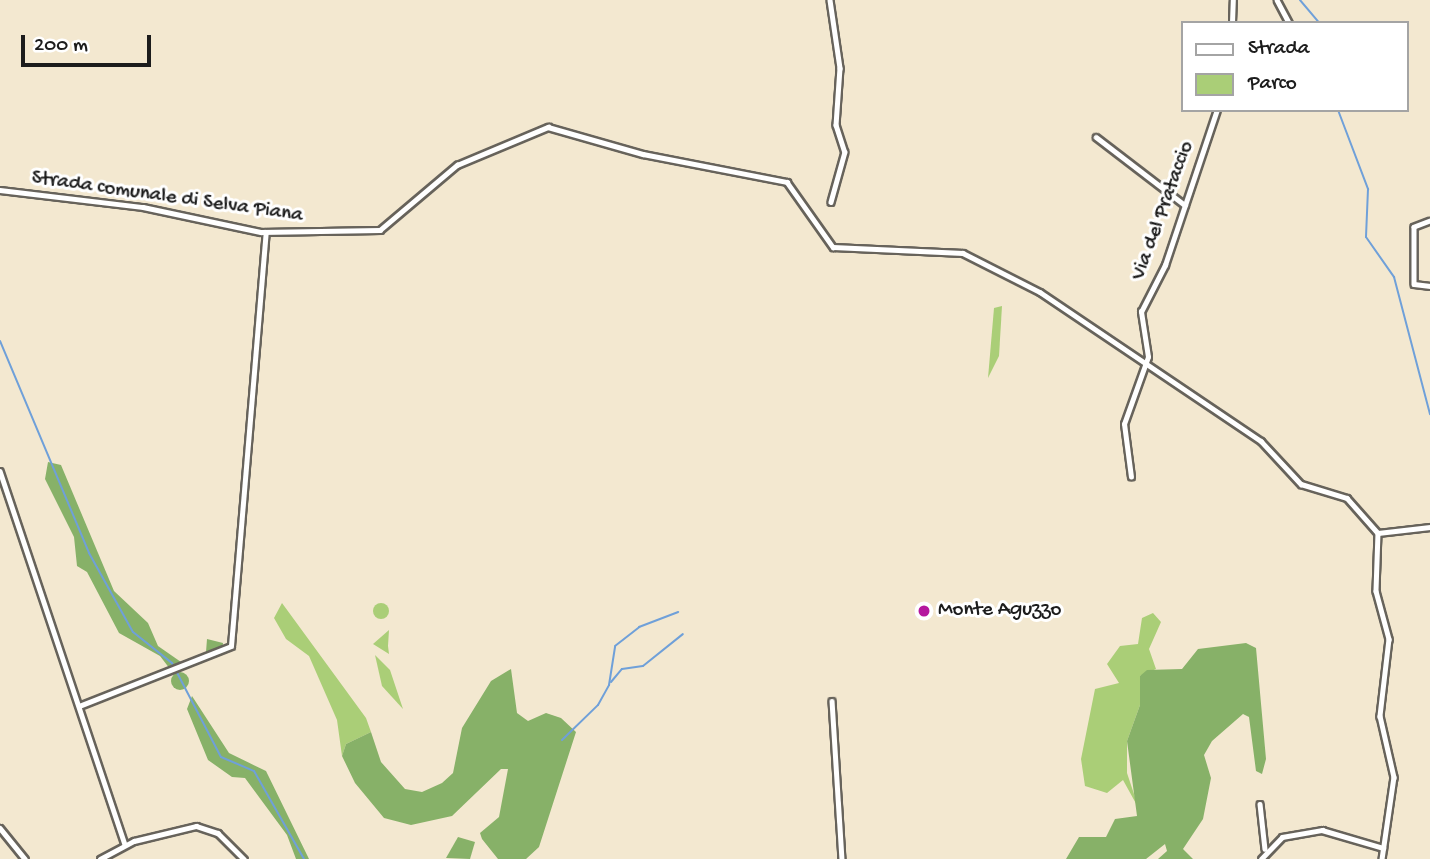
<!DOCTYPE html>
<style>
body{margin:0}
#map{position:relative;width:1430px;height:859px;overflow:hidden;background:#f3e8d0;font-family:"Gochi Hand",sans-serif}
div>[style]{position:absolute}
.green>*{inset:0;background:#aace77}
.round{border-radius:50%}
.forest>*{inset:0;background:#87b168}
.stream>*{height:2px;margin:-1px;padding:0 1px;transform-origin:1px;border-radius:1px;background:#6fa0d9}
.roads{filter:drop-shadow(2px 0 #67635b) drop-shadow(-2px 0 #67635b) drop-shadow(0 2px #67635b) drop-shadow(0 -2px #67635b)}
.minor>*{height:4.5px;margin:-2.25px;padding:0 2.25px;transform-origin:2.25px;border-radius:2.25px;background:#fff}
.dots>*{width:19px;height:19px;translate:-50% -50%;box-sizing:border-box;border:4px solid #fff;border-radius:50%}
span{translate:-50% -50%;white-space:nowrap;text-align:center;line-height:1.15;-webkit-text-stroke:6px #fff;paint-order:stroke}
.street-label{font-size:21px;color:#1c1c1c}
.poi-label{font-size:21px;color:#1c1c1c}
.left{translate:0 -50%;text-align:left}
.legend{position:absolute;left:1181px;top:21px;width:228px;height:91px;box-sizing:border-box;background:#fff;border:2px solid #a4a4a4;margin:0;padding:9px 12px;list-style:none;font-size:21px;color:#1c1c1c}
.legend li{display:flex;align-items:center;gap:14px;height:35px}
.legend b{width:35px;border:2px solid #a4a4a4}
.scale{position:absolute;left:21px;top:35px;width:130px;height:32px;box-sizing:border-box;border:4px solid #1c1c1c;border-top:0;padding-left:9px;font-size:21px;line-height:24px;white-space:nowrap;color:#1c1c1c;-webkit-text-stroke:5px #fff;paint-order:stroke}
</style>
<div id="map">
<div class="green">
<i style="clip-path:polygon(1002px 306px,999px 356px,988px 378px,994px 308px)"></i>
<i style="clip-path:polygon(282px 603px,366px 718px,371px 732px,346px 744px,342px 756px,337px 720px,309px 656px,286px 639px,274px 618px)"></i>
<i class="round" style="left:373px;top:603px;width:16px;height:16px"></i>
<i style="clip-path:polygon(1153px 613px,1161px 622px,1149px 649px,1156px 669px,1140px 676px,1140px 705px,1127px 741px,1127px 773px,1139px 809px,1123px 780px,1107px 793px,1085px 786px,1081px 759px,1095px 689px,1119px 683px,1107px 664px,1120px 646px,1138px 644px,1142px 618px)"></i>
<i style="clip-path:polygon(389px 630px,388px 646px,389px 654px,373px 644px)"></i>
<i style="clip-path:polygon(375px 655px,390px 670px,403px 709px,382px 686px)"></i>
</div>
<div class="forest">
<i style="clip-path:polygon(48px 462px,61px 465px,114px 591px,148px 623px,158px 646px,181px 662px,206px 652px,207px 639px,223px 643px,222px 652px,170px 669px,160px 656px,119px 633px,87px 572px,77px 566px,74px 537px,45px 479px)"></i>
<i style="clip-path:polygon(1246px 643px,1256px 648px,1266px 759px,1262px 774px,1256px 771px,1249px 717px,1243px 714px,1212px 741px,1204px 755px,1211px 778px,1203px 819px,1183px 849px,1193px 859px,1158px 859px,1167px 851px,1165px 844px,1146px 859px,1066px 859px,1079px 837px,1106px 837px,1115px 819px,1137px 816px,1127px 741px,1140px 705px,1140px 676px,1147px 670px,1182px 669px,1198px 649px)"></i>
<i style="clip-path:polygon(511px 669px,517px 713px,528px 721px,546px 713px,561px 718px,576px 732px,539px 847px,526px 859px,498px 859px,482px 839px,480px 833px,499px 817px,508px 769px,501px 769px,452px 816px,411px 825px,384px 818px,355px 783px,342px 756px,346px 744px,371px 732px,381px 762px,405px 789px,422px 792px,442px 783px,453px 773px,462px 728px,491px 681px)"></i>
<i class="round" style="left:171px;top:672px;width:18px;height:18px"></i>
<i style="clip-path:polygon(192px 696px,229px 753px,266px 771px,309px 859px,296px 859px,287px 835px,245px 778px,232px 777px,208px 760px,187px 709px)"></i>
<i style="clip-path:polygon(458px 837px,475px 842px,470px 859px,446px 858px)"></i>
</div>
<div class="stream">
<i style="left:1300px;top:0;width:30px;rotate:50deg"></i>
<i style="left:1338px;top:110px;width:85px;rotate:69.2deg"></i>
<i style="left:1368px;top:189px;width:48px;rotate:92.4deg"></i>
<i style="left:1366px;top:237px;width:49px;rotate:55deg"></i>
<i style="left:1394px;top:277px;width:142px;rotate:75.3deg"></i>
<i style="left:0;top:341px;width:230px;rotate:67.2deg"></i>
<i style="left:89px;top:553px;width:90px;rotate:60.9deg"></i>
<i style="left:133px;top:632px;width:50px;rotate:38.5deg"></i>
<i style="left:172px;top:663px;width:106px;rotate:62.5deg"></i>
<i style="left:221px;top:757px;width:36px;rotate:23deg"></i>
<i style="left:254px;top:771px;width:101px;rotate:60.4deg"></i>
<i style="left:611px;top:682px;width:17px;rotate:-50deg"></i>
<i style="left:622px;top:669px;width:21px;rotate:-8deg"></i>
<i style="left:643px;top:666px;width:51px;rotate:-38.7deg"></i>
<i style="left:562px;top:740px;width:50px;rotate:-44.2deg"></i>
<i style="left:598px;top:705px;width:23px;rotate:-61deg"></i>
<i style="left:609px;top:685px;width:39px;rotate:-81deg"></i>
<i style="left:615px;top:646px;width:31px;rotate:-38deg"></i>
<i style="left:639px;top:627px;width:42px;rotate:-21deg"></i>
</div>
<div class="roads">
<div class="minor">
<i style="left:830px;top:0;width:69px;rotate:81.6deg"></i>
<i style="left:840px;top:68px;width:57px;rotate:94deg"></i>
<i style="left:836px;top:125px;width:28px;rotate:72deg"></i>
<i style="left:845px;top:152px;width:52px;rotate:105.6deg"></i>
<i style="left:1277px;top:0;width:26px;rotate:62deg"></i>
<i style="left:1232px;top:23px;width:23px;rotate:-88deg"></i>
<i style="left:1096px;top:137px;width:112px;rotate:37.4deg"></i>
<i style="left:0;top:190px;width:144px;rotate:6.8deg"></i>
<i style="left:143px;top:207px;width:121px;rotate:12deg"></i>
<i style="left:261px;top:232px;width:119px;rotate:-1deg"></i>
<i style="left:380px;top:230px;width:101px;rotate:-40.2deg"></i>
<i style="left:457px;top:165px;width:99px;rotate:-22.7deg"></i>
<i style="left:548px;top:127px;width:99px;rotate:15.9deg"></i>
<i style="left:643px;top:154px;width:147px;rotate:11deg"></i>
<i style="left:787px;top:182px;width:80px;rotate:54.7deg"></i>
<i style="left:833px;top:247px;width:130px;rotate:2.6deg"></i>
<i style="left:963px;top:253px;width:86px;rotate:26.9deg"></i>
<i style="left:1040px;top:292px;width:267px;rotate:34deg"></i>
<i style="left:1261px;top:441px;width:59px;rotate:47.1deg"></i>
<i style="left:1301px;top:484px;width:48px;rotate:16.9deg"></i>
<i style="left:1347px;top:498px;width:47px;rotate:48.5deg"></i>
<i style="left:1430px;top:221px;width:17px;rotate:159deg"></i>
<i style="left:1414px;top:227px;width:57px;rotate:90deg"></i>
<i style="left:1414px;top:284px;width:16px;rotate:7deg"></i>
<i style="left:0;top:471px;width:393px;rotate:71.5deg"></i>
<i style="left:1131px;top:477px;width:53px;rotate:-97.5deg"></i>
<i style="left:1124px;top:424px;width:71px;rotate:-70.3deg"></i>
<i style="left:1148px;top:357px;width:46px;rotate:-98.8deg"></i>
<i style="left:1141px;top:312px;width:53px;rotate:-62.9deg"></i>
<i style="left:1165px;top:265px;width:163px;rotate:-71.5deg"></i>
<i style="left:1378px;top:533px;width:58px;rotate:92deg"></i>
<i style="left:1376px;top:591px;width:50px;rotate:74.8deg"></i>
<i style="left:1389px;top:639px;width:78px;rotate:96.7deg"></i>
<i style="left:1380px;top:716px;width:63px;rotate:77.1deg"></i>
<i style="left:1394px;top:777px;width:83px;rotate:98.3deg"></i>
<i style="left:1378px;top:533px;width:52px;rotate:-6.6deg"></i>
<i style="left:832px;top:701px;width:158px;rotate:86.4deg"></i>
<i style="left:79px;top:706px;width:163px;rotate:-21.5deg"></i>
<i style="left:231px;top:646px;width:415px;rotate:-85.2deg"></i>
<i style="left:1260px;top:804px;width:45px;rotate:83.7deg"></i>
<i style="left:0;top:828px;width:40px;rotate:51deg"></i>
<i style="left:100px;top:859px;width:38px;rotate:-28deg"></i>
<i style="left:134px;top:841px;width:64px;rotate:-13.6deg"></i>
<i style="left:196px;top:826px;width:23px;rotate:18deg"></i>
<i style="left:218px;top:833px;width:37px;rotate:45deg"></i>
<i style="left:1261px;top:859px;width:30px;rotate:-46deg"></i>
<i style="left:1282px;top:837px;width:41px;rotate:-9.9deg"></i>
<i style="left:1322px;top:830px;width:64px;rotate:16.4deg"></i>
</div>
</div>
<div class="dots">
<i style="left:924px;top:611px;background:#b5179e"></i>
</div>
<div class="street-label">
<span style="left:167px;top:198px;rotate:8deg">Strada comunale di Selva Piana</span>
<span style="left:1164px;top:211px;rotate:-70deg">Via del Prataccio</span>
</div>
<div class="poi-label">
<span class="left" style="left:938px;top:611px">Monte Aguzzo</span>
</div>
<ul class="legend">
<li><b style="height:9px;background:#fff"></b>Strada</li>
<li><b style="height:19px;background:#aace77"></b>Parco</li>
</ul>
<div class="scale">200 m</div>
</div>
